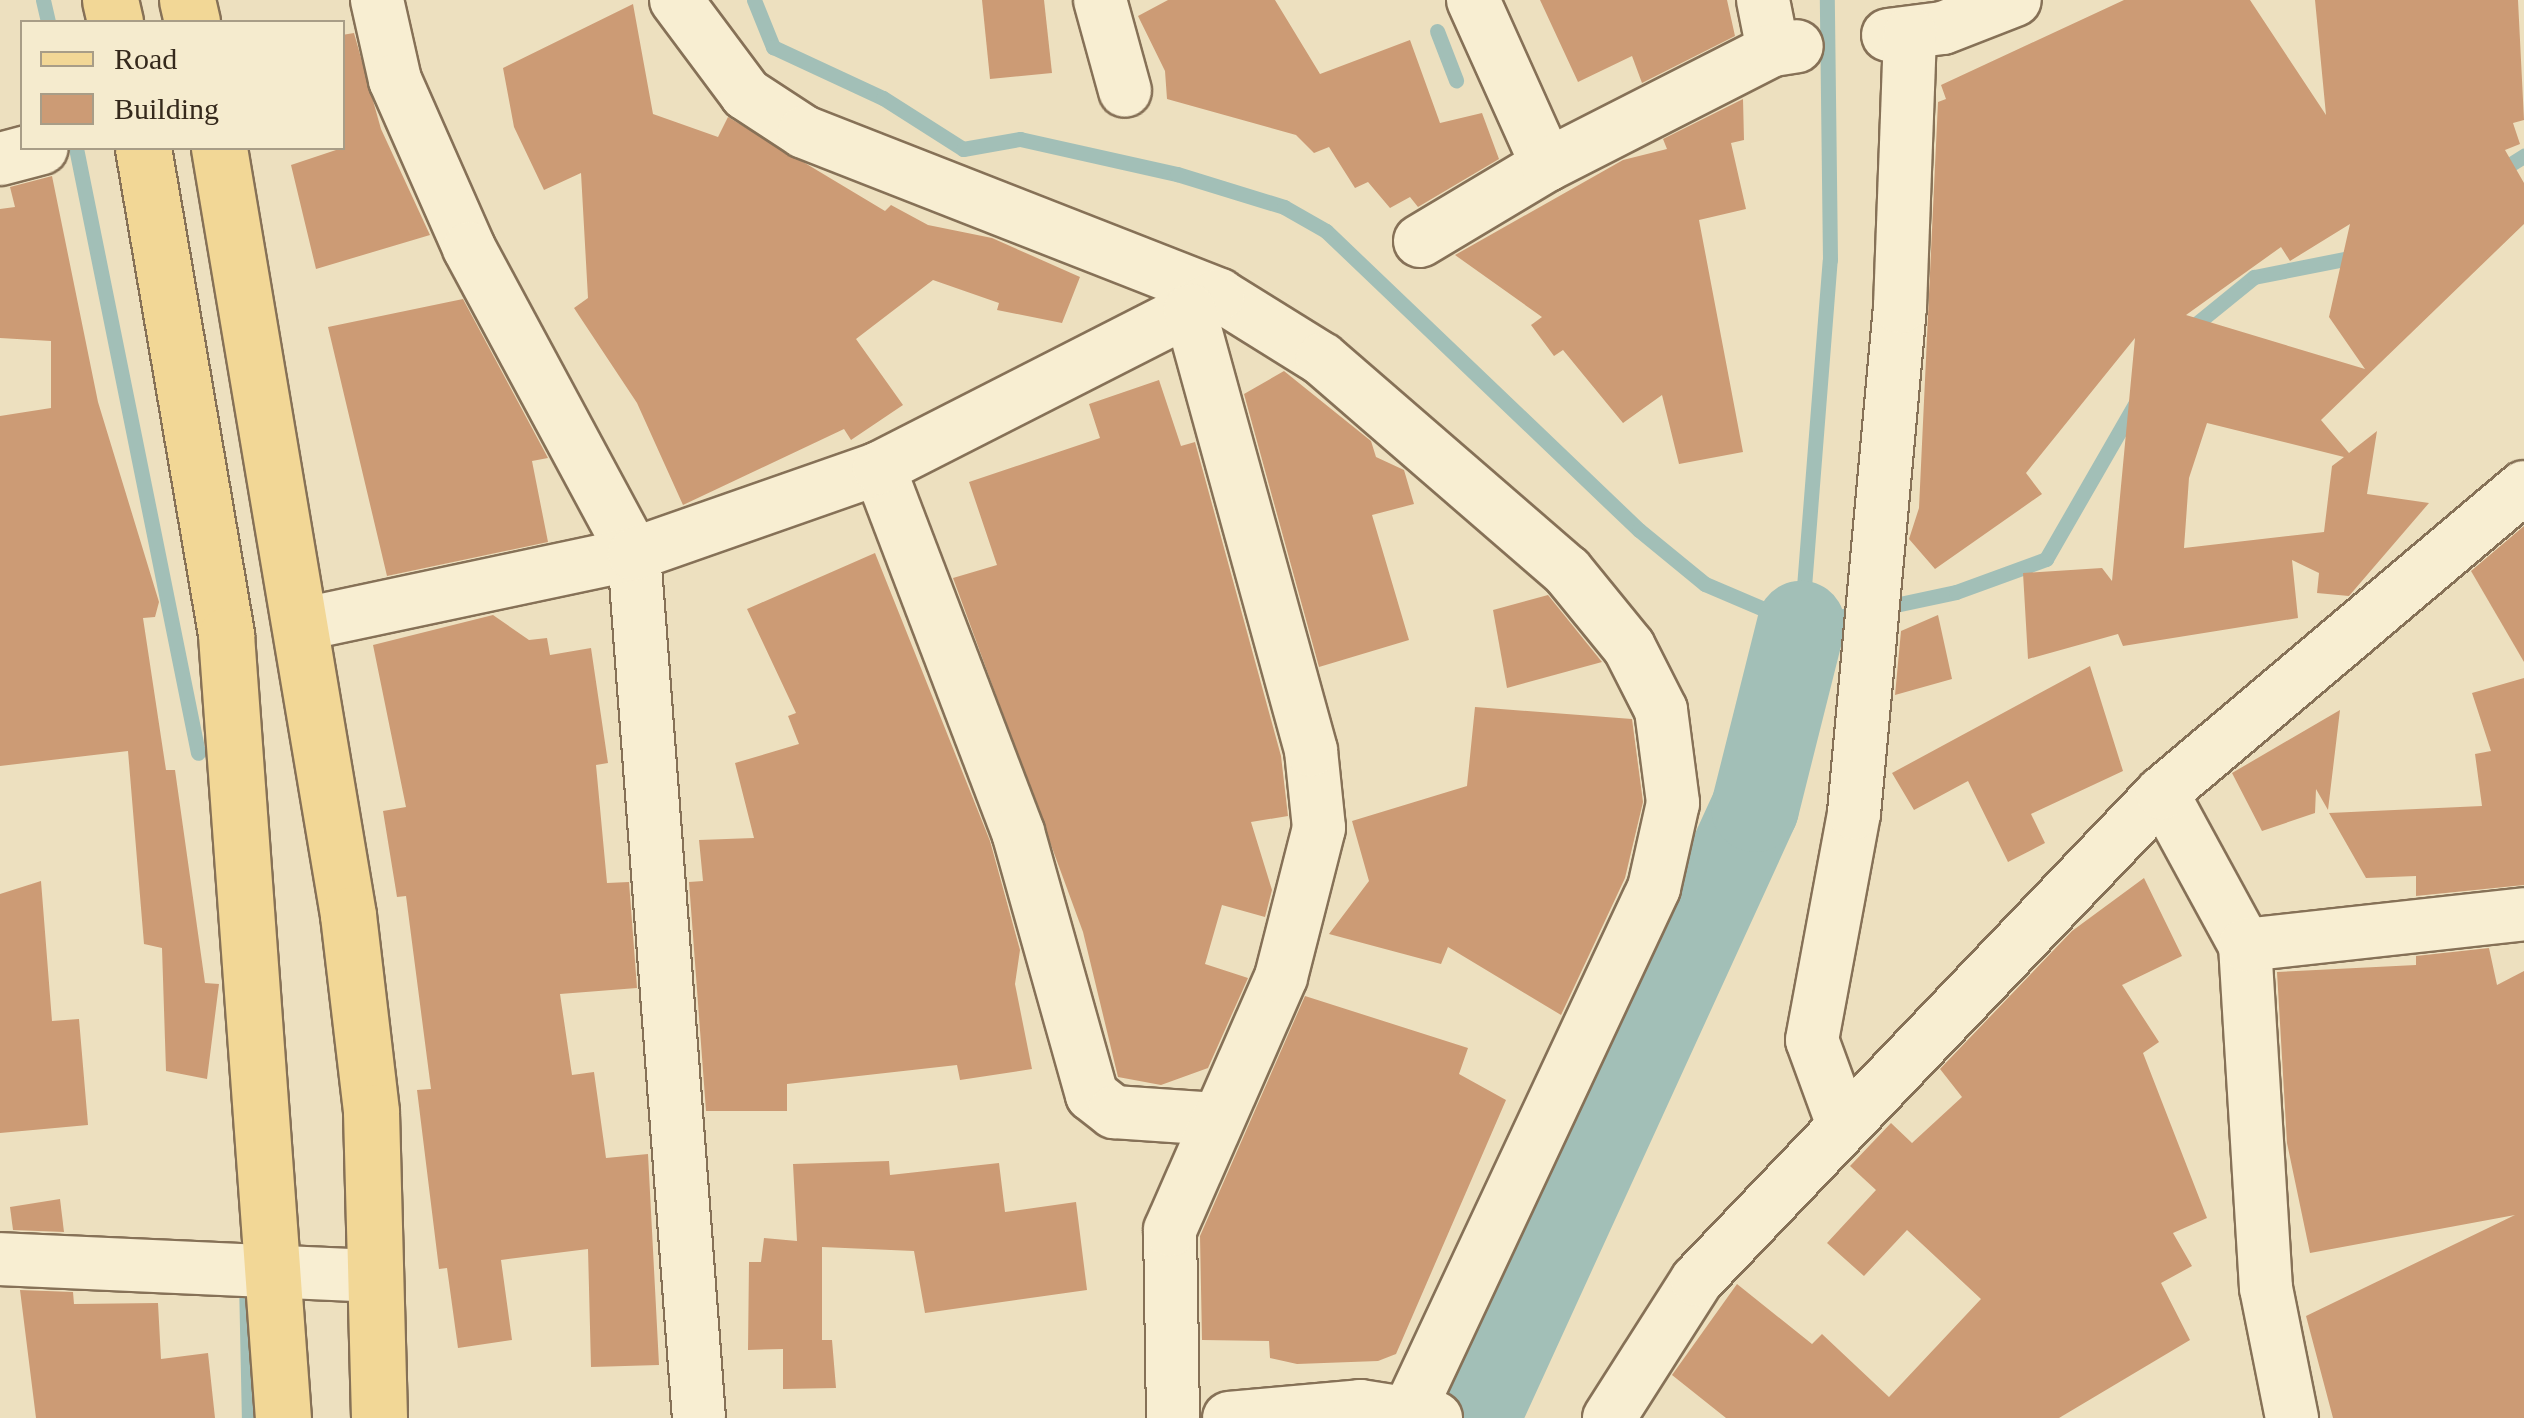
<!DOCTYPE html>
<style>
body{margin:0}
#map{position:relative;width:2524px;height:1418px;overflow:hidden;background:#ede0bf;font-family:Georgia,serif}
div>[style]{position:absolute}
.stream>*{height:15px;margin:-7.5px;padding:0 7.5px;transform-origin:7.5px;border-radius:7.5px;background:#a2bfb7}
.river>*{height:88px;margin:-44px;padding:0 44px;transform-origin:44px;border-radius:44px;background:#a2bfb7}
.building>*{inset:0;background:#cc9b75}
.roads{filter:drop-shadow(2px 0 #867157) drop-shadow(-2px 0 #867157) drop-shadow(0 2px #867157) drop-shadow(0 -2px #867157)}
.minor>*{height:52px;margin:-26px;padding:0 26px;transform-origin:26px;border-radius:26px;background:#f8eed2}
.primary>*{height:55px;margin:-27.5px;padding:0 27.5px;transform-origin:27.5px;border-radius:27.5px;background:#f2d796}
span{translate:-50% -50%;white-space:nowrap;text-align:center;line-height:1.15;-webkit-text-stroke:8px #f5ebce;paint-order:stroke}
.legend{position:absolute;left:20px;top:20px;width:325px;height:130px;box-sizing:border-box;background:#f5ebce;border:2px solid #a89d87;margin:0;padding:12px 18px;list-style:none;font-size:30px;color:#35291c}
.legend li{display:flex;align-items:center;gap:20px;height:50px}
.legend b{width:50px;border:2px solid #a89d87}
</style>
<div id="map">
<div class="stream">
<i style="left:43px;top:0;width:23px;rotate:77deg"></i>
<i style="left:754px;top:0;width:51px;rotate:68deg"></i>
<i style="left:773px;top:47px;width:121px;rotate:24.9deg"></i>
<i style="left:883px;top:98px;width:95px;rotate:32.5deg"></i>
<i style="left:963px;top:149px;width:58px;rotate:-10deg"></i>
<i style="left:1020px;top:139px;width:161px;rotate:12.6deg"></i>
<i style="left:1177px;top:174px;width:112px;rotate:17.1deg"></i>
<i style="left:1284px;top:207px;width:48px;rotate:29.7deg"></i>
<i style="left:1326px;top:231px;width:433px;rotate:43.7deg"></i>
<i style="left:1639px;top:530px;width:85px;rotate:39.3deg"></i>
<i style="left:1705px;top:584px;width:104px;rotate:23.1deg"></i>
<i style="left:1801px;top:625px;width:158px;rotate:-12deg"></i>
<i style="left:1956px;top:592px;width:96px;rotate:-20.1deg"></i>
<i style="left:2046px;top:559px;width:182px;rotate:-60.1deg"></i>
<i style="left:1437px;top:31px;width:53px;rotate:68.8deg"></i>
<i style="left:76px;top:148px;width:617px;rotate:78.6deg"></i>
<i style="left:2498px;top:172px;width:31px;rotate:-32deg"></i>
<i style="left:2185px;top:333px;width:89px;rotate:-39.1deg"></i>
<i style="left:2254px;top:277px;width:107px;rotate:-11.3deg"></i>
<i style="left:1801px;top:625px;width:366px;rotate:-85.5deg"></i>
<i style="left:1830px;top:260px;width:260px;rotate:-90.7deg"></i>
<i style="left:246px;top:1280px;width:138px;rotate:88.8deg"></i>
</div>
<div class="river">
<i style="left:1476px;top:1418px;width:671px;rotate:-65.42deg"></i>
<i style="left:1755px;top:808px;width:189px;rotate:-75.9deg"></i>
</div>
<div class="building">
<i style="clip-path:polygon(982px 0,1044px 0,1052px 73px,990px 79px)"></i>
<i style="clip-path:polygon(1168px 0,1275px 0,1320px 74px,1410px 40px,1440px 123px,1482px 113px,1499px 159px,1418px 207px,1410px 197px,1390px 208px,1368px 182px,1355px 188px,1329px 147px,1314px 153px,1296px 135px,1167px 99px,1165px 71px,1138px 16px)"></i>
<i style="clip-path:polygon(1540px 0,1727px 0,1735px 36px,1642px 83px,1632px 56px,1578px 82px)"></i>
<i style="clip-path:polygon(evenodd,2124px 0,2250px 0,2326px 115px,2315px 0,2518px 0,2524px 120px,2513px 123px,2520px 144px,2505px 150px,2524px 183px,2524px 224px,2321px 420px,2349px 453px,2377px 431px,2367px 494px,2429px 503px,2349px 596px,2317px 593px,2319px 573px,2292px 560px,2298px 618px,2123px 646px,2118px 634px,2028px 659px,2023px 573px,2102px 568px,2112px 581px,2135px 338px,2026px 473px,2042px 494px,1935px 569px,1909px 539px,1919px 508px,1938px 102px,1946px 99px,1941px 85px,2124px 0,2350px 224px,2329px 317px,2365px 369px,2186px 315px,2281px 247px,2290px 261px,2350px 224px,2124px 0,2207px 423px,2344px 457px,2332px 466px,2324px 532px,2184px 548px,2189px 478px,2207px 423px)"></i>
<i style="clip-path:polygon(633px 4px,653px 114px,718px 137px,728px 117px,885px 211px,891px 205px,928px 225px,992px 238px,1080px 277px,1062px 323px,997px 310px,999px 303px,933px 280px,856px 339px,903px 405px,851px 440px,844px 429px,683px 505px,637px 403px,574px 308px,588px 298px,581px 173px,544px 190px,514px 127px,503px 68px)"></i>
<i style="clip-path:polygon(354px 33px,381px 129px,430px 235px,316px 269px,291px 165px,342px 148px,342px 35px)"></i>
<i style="clip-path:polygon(1743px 99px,1744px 140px,1731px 143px,1746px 209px,1699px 220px,1743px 452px,1679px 464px,1662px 395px,1623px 423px,1563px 350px,1554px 356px,1531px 325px,1542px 317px,1455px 255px,1623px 160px,1667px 149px,1663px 139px)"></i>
<i style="clip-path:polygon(52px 176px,98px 402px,159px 602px,155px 617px,143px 618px,166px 770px,175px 770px,205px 983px,219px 984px,207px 1079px,166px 1071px,162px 948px,144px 944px,128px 751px,0 766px,0 416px,51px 408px,51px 341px,0 338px,0 209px,15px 207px,10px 187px)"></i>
<i style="clip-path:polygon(463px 299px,548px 458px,532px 461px,548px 542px,387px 576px,328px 327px)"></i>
<i style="clip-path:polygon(1284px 371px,1371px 441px,1376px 457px,1404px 470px,1414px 504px,1372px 515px,1409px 640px,1319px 667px,1244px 394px)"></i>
<i style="clip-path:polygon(1159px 380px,1181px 446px,1195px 442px,1281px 756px,1288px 816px,1251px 822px,1272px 890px,1265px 917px,1222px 905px,1205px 964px,1248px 978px,1208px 1068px,1161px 1085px,1118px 1077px,1083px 932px,953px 578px,997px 565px,969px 482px,1100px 438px,1089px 404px)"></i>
<i style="clip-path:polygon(2524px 526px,2524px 662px,2471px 571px)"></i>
<i style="clip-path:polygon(875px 553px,990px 841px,1020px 950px,1015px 984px,1032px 1069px,960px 1080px,957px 1065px,787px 1084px,787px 1111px,706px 1111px,689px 882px,703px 881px,699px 840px,754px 838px,735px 763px,799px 744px,788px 716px,796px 713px,747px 609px)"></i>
<i style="clip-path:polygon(1548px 595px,1602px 662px,1507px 688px,1493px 610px)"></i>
<i style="clip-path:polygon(493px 615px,529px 640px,547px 638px,550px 655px,591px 648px,608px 763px,596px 765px,607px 883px,629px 882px,637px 988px,560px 994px,572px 1075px,594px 1072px,606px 1158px,648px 1154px,659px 1365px,591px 1367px,588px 1249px,501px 1260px,512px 1340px,458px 1348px,447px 1268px,439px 1269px,417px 1090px,431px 1089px,406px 896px,397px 897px,383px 811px,406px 807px,373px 645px)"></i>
<i style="clip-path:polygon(1938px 615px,1952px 679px,1895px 695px,1901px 631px)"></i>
<i style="clip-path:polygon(2090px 666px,2123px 771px,2031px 814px,2045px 843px,2008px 862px,1968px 781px,1914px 810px,1892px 773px)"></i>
<i style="clip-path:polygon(2524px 678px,2524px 885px,2416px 896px,2416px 876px,2366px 878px,2329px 813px,2482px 806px,2475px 754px,2491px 751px,2472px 693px)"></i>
<i style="clip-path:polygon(1475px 707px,1632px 719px,1643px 802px,1625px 878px,1561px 1015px,1448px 947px,1441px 964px,1329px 934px,1369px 881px,1352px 821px,1467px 786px)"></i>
<i style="clip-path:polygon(2340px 710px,2328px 810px,2316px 789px,2315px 813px,2262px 831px,2232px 773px)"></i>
<i style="clip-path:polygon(2144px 878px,2182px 956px,2122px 985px,2159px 1042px,2143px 1053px,2207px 1218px,2173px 1233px,2192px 1266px,2161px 1283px,2190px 1340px,2059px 1418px,1726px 1418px,1672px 1375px,1737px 1284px,1812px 1344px,1822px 1334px,1889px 1397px,1981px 1299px,1907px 1230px,1864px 1276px,1827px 1243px,1876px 1190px,1850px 1166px,1891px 1123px,1912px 1143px,1962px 1097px,1940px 1069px,2072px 931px)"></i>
<i style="clip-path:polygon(41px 881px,52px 1021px,79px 1019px,88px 1125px,0 1133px,0 894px)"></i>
<i style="clip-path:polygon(2489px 948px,2497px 985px,2524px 971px,2524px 1418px,2333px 1418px,2306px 1316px,2515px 1215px,2310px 1253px,2287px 1143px,2277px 972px,2416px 965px,2416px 956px)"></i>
<i style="clip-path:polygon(1305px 996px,1468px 1048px,1459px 1074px,1506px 1100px,1396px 1354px,1378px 1361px,1297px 1364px,1270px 1358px,1269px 1341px,1202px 1340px,1200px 1236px)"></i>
<i style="clip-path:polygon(889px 1161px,890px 1175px,999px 1163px,1005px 1212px,1076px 1202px,1087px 1290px,925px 1313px,914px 1251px,822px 1247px,822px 1340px,832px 1340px,836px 1388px,783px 1389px,783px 1349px,748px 1350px,749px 1262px,761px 1262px,764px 1238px,797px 1241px,793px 1164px)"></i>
<i style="clip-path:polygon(60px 1199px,64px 1232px,13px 1230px,10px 1207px)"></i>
<i style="clip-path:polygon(20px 1290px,73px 1292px,74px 1304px,158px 1303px,161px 1359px,208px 1353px,215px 1418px,36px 1418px)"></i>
</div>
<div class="roads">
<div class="minor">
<i style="left:377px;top:0;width:82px;rotate:77.3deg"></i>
<i style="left:395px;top:80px;width:184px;rotate:66.2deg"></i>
<i style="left:469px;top:248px;width:348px;rotate:61.7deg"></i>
<i style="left:634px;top:554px;width:866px;rotate:85.7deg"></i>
<i style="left:676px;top:0;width:117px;rotate:53.3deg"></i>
<i style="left:746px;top:94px;width:69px;rotate:33.2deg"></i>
<i style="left:804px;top:132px;width:446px;rotate:21.4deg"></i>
<i style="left:1219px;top:295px;width:121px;rotate:31.9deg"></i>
<i style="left:1322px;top:359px;width:324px;rotate:40.9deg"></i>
<i style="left:1567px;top:571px;width:98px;rotate:50.8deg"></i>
<i style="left:1629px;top:647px;width:71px;rotate:63.1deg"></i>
<i style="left:1661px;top:710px;width:94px;rotate:82.6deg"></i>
<i style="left:1673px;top:803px;width:87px;rotate:102.6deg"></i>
<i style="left:1654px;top:888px;width:585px;rotate:115.08deg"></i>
<i style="left:1100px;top:0;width:94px;rotate:74.6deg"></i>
<i style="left:1473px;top:0;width:181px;rotate:65.8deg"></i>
<i style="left:1763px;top:0;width:51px;rotate:78.7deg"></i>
<i style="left:1888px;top:35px;width:55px;rotate:-7.3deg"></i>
<i style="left:1943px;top:28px;width:77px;rotate:-21.3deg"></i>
<i style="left:0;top:159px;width:43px;rotate:-14.7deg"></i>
<i style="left:1420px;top:241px;width:148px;rotate:-30.9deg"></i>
<i style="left:1547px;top:165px;width:254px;rotate:-27deg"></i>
<i style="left:1773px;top:50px;width:24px;rotate:-9deg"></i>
<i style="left:879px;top:468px;width:390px;rotate:69.1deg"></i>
<i style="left:1018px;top:832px;width:273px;rotate:74.3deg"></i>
<i style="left:1092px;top:1095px;width:28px;rotate:38deg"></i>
<i style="left:1114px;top:1112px;width:102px;rotate:3.9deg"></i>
<i style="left:304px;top:624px;width:337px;rotate:-12deg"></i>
<i style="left:634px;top:554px;width:260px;rotate:-19.3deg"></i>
<i style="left:879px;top:468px;width:381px;rotate:-27deg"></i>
<i style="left:2162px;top:793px;width:173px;rotate:61.4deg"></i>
<i style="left:2245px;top:945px;width:344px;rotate:86.5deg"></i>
<i style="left:2266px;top:1288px;width:133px;rotate:78.7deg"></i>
<i style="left:2245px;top:945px;width:281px;rotate:-6.3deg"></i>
<i style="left:1842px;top:1122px;width:87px;rotate:-110.1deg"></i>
<i style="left:1812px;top:1040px;width:231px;rotate:-79.5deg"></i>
<i style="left:1854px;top:813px;width:508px;rotate:-84.81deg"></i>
<i style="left:1900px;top:307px;width:274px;rotate:-87.9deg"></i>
<i style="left:0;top:1259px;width:374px;rotate:2.6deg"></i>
<i style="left:1173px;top:1418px;width:188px;rotate:-90.9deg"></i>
<i style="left:1170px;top:1230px;width:276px;rotate:-66.3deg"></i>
<i style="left:1281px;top:977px;width:154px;rotate:-75.7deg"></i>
<i style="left:1319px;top:828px;width:78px;rotate:-95.9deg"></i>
<i style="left:1311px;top:750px;width:456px;rotate:-105.4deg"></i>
<i style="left:1229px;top:1418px;width:132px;rotate:-5.2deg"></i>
<i style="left:1360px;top:1406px;width:77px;rotate:9deg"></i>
<i style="left:1609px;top:1418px;width:164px;rotate:-57.5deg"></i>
<i style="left:1697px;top:1280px;width:673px;rotate:-46.32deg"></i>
<i style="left:2162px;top:793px;width:474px;rotate:-40.2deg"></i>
</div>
<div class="primary">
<i style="left:110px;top:0;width:23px;rotate:77deg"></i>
<i style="left:187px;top:0;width:23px;rotate:77deg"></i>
<i style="left:143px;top:148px;width:494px;rotate:80.3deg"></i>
<i style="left:226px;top:635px;width:785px;rotate:85.84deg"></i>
<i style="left:219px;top:148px;width:778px;rotate:80.45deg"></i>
<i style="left:348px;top:915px;width:198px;rotate:83.3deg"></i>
<i style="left:371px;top:1112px;width:306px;rotate:88.5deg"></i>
</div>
</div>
<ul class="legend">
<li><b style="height:12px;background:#f2d796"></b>Road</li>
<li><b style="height:28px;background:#cc9b75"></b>Building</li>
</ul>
</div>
